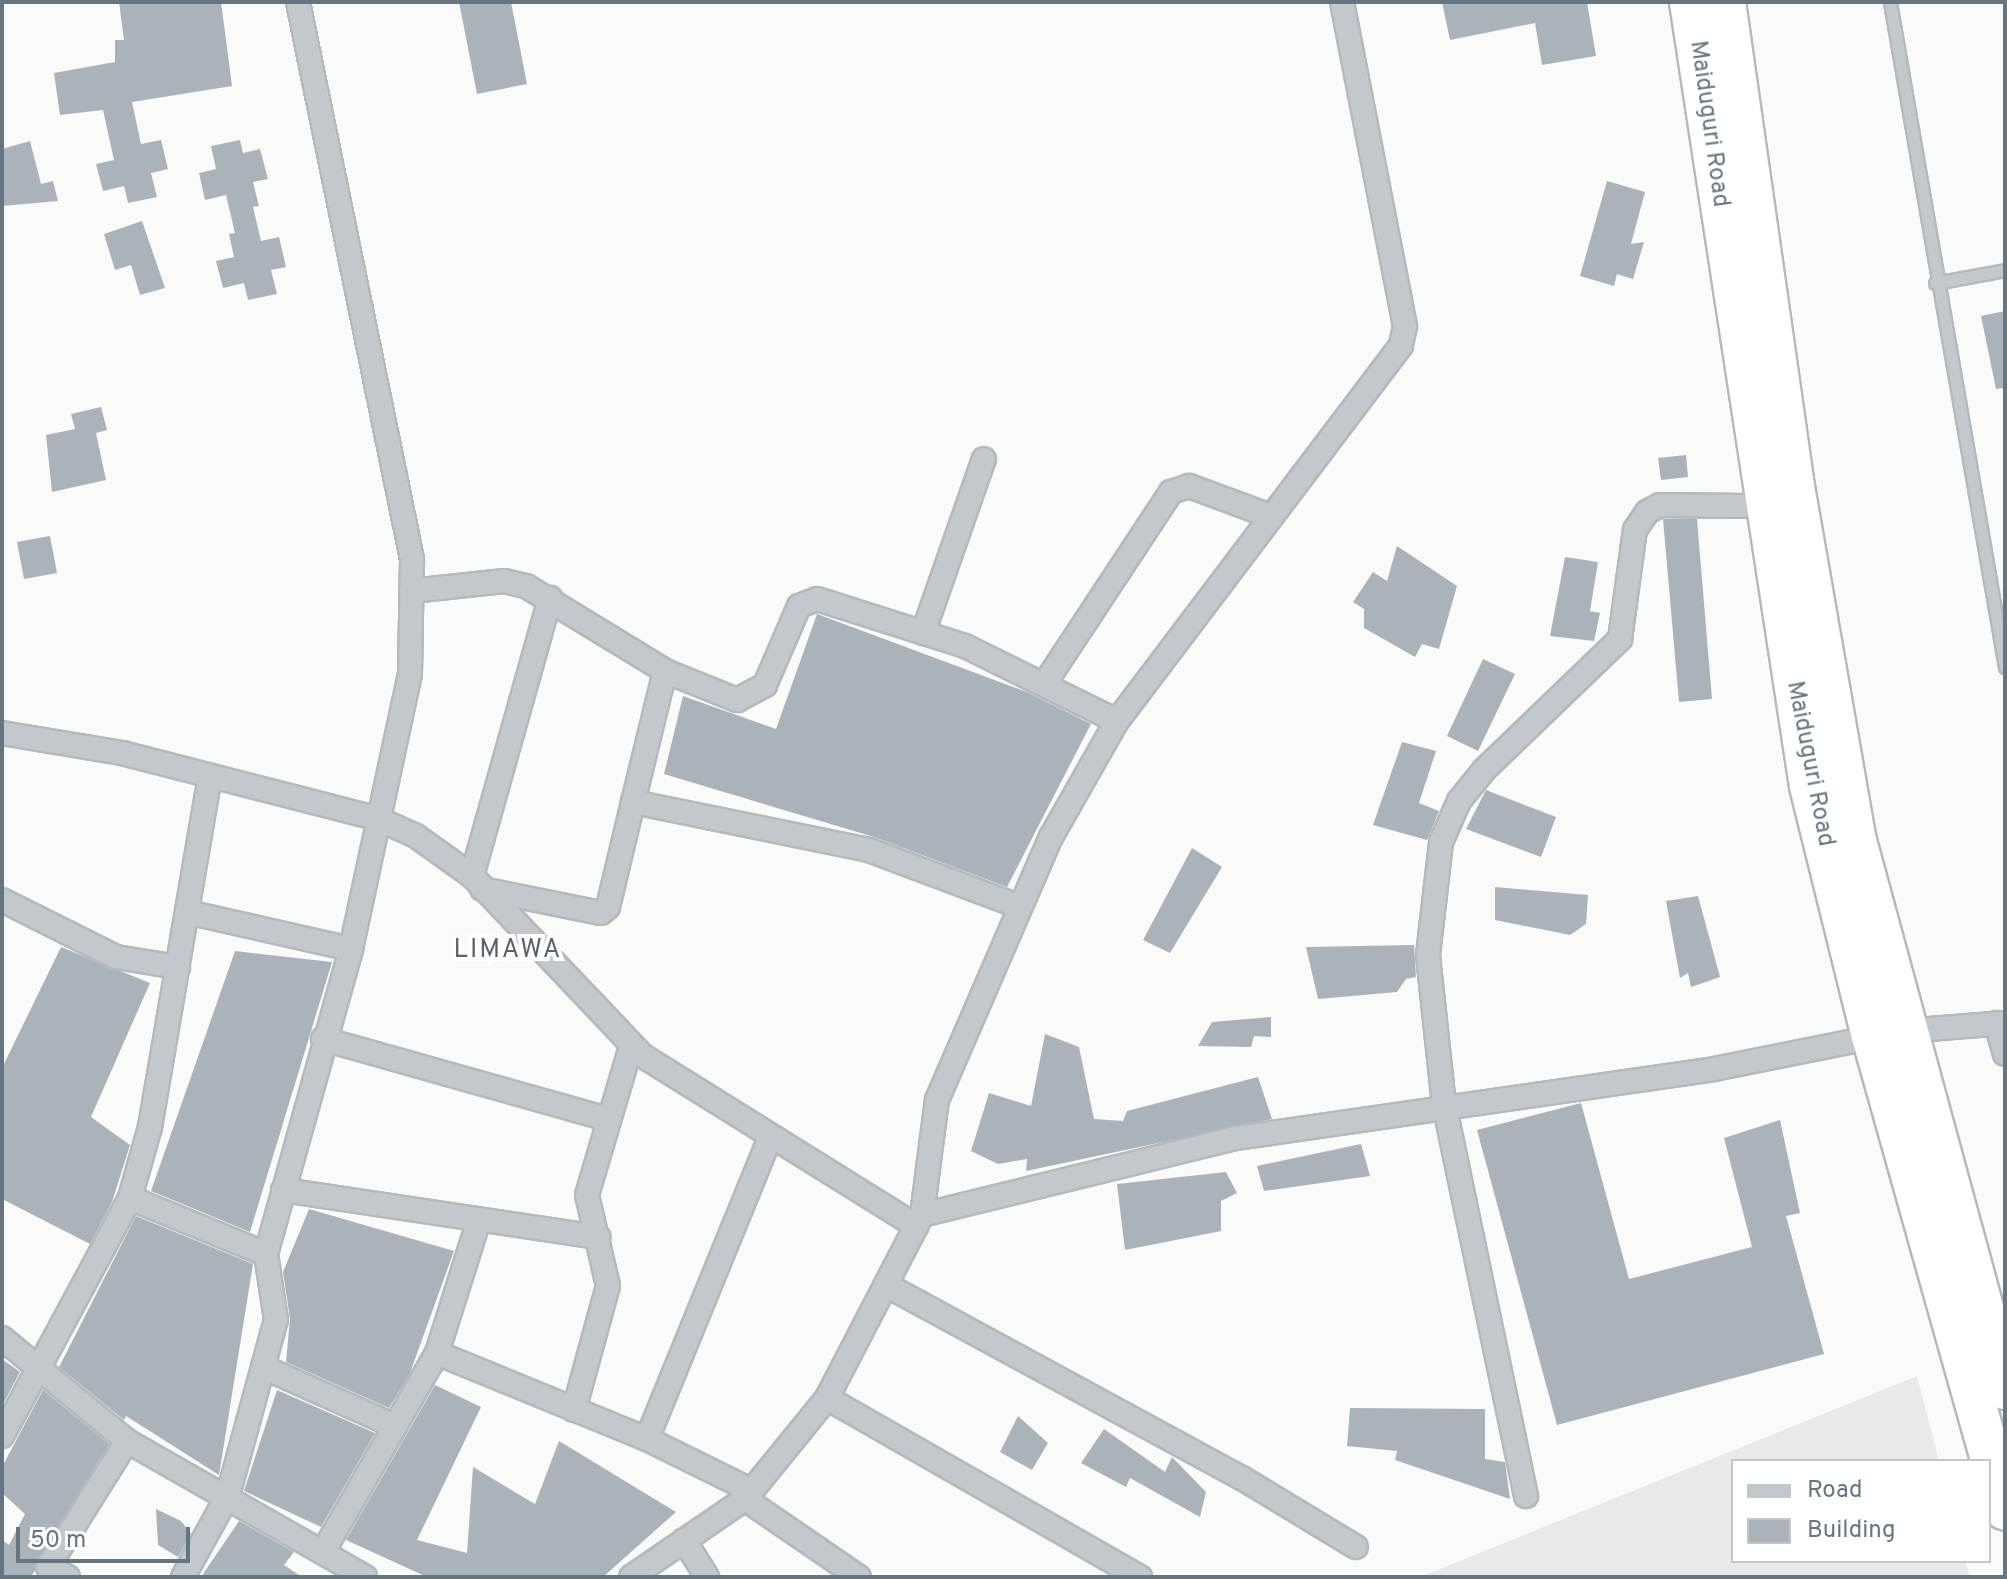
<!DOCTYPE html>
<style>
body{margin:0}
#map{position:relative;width:2007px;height:1579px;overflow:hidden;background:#fafaf8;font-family:Overpass,sans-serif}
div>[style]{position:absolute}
.built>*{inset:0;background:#e8e9e9}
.building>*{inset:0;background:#aab3b9}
.roads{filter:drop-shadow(2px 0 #b4b9bd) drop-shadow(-2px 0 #b4b9bd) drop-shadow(0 2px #b4b9bd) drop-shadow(0 -2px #b4b9bd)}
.lane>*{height:11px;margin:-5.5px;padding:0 5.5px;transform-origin:5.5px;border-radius:5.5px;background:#c3c8cc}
.street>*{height:22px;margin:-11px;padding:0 11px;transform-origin:11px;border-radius:11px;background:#c3c8cc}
.highway>*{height:40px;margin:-20px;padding:0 20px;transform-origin:20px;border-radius:20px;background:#fff}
span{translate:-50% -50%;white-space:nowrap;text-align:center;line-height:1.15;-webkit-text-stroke:8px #fff;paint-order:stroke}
.street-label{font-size:24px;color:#657683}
.neighbourhood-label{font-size:26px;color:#57646e;letter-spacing:2px}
.frame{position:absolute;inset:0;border:4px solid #657683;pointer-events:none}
.legend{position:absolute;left:1731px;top:1459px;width:260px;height:104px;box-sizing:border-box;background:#fff;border:2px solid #c1c8cd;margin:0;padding:10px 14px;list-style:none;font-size:24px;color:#657683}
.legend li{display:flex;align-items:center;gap:16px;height:40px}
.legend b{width:40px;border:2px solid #c1c8cd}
.scale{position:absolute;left:16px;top:1527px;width:174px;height:36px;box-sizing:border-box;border:4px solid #657683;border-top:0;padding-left:10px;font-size:24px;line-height:28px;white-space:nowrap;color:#657683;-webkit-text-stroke:6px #fff;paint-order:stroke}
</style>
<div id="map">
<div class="built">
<i style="clip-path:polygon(1917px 1376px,1939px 1461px,1733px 1461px,1733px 1561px,1965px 1561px,1970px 1577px,1420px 1577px)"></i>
</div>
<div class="building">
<i style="clip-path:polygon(119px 2px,221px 2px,232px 86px,132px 102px,141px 144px,161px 140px,168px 169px,151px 173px,157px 197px,128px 203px,124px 186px,103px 191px,96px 164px,114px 160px,103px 110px,60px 115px,54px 73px,115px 62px,115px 40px,124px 40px)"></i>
<i style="clip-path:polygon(459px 2px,511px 2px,527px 84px,477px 94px)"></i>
<i style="clip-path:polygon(1442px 2px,1587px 2px,1596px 56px,1542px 65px,1535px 23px,1450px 40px)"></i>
<i style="clip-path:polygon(240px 140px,243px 153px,260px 149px,268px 179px,253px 182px,259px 206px,253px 207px,261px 241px,279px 237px,286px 267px,271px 270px,277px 294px,248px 300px,244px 283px,223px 288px,216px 261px,234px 257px,229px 234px,235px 233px,226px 195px,205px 200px,199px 173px,216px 169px,211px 146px)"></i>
<i style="clip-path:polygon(30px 141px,41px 184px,53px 181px,58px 201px,2px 206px,2px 149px)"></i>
<i style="clip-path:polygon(1607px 181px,1645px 192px,1631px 244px,1644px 242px,1633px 279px,1617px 274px,1614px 286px,1580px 276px)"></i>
<i style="clip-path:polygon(142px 221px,165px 288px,140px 295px,131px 265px,115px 270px,104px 234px)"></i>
<i style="clip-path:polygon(2005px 311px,2005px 388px,1996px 389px,1981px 316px)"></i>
<i style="clip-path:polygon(101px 407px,107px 430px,96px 433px,106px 480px,52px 492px,46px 435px,75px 429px,71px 414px)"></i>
<i style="clip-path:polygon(1686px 455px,1688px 477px,1661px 480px,1658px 458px)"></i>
<i style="clip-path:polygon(1663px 519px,1697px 519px,1712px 699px,1679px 702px)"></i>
<i style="clip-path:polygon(50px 536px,57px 573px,24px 579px,17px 542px)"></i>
<i style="clip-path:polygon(1397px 546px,1457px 586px,1439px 649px,1422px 644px,1415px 657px,1364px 628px,1364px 609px,1353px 602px,1373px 572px,1387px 581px)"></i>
<i style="clip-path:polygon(1565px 557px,1598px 562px,1590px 611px,1600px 613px,1594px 641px,1550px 636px)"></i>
<i style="clip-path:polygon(817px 614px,1027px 692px,1091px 724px,1007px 887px,874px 837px,664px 774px,683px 696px,776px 729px)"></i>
<i style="clip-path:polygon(1483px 659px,1515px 674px,1478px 751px,1447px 736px)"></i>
<i style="clip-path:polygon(1402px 742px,1436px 751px,1419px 803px,1439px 811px,1427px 840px,1373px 825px)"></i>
<i style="clip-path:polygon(1486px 790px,1556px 817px,1541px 857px,1466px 829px)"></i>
<i style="clip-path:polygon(1192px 848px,1222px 867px,1170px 953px,1143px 940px)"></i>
<i style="clip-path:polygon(1495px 887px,1588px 895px,1586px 924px,1570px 935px,1495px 920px)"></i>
<i style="clip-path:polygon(1698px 896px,1720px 977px,1691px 987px,1688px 973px,1680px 978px,1666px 901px)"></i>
<i style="clip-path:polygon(1414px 945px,1416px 977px,1406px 979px,1397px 992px,1318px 999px,1306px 947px)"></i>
<i style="clip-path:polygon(61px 947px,150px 983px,91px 1117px,130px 1145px,112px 1202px,90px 1244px,2px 1199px,2px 1068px)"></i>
<i style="clip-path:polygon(235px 951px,332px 962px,250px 1232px,151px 1191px)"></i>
<i style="clip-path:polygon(1271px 1017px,1271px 1037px,1254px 1036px,1251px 1047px,1198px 1046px,1212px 1022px)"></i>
<i style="clip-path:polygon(1045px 1034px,1079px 1047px,1094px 1119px,1123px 1121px,1127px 1111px,1258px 1077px,1272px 1119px,1026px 1171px,1027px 1159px,998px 1164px,971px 1151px,989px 1093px,1031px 1106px)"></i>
<i style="clip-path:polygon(1581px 1103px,1629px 1279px,1752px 1247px,1724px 1138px,1780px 1120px,1800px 1213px,1786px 1216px,1824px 1354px,1557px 1425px,1477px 1130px)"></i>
<i style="clip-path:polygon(1361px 1144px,1370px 1176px,1264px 1191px,1257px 1166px)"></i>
<i style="clip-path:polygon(1226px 1172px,1237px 1193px,1221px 1201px,1221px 1231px,1125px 1250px,1117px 1184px)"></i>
<i style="clip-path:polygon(309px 1209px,454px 1251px,410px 1373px,389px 1408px,286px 1362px,290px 1319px,283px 1272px)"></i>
<i style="clip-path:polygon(136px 1216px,253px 1264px,219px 1475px,126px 1416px,124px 1420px,59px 1367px)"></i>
<i style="clip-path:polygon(2px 1359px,20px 1372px,2px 1406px)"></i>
<i style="clip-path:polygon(435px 1385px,481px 1407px,417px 1540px,467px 1553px,473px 1467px,535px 1504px,559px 1441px,676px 1512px,603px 1577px,427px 1577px,346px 1540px)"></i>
<i style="clip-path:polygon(43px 1390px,109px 1444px,31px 1577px,2px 1577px,2px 1540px,9px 1545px,25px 1514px,2px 1493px,2px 1467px)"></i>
<i style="clip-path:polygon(277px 1390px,375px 1433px,321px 1527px,244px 1491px)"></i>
<i style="clip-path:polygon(1350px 1408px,1485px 1409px,1485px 1459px,1505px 1462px,1510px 1499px,1395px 1460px,1397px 1451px,1347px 1446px)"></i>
<i style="clip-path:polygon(1018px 1416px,1048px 1443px,1032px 1470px,1000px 1452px)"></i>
<i style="clip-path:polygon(1104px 1429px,1165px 1472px,1172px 1457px,1206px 1492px,1200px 1517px,1130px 1478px,1126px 1487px,1081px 1463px)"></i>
<i style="clip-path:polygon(156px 1509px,181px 1521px,191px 1534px,178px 1557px,158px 1545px)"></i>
<i style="clip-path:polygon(239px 1521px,294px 1552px,284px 1565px,302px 1577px,201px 1577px)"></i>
</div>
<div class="roads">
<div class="lane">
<i style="left:1890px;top:2px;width:675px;rotate:80.19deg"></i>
<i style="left:1935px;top:283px;width:71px;rotate:-10.5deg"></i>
</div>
<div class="street">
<i style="left:411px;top:591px;width:94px;rotate:-6.1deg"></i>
<i style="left:504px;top:581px;width:23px;rotate:13deg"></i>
<i style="left:526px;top:586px;width:163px;rotate:31.4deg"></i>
<i style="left:665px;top:671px;width:78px;rotate:21.9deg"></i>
<i style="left:737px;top:700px;width:32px;rotate:-28deg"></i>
<i style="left:765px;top:685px;width:86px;rotate:-66.7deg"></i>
<i style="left:799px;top:606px;width:19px;rotate:-21deg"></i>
<i style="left:817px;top:599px;width:155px;rotate:17.6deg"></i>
<i style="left:965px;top:646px;width:169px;rotate:26.3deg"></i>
<i style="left:923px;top:633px;width:184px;rotate:-70.7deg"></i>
<i style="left:665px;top:671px;width:135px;rotate:103.7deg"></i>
<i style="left:633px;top:802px;width:241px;rotate:11.5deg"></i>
<i style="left:869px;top:850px;width:159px;rotate:20.6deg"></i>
<i style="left:1045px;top:683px;width:229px;rotate:-56.6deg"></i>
<i style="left:1171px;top:492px;width:19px;rotate:-18deg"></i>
<i style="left:1189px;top:486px;width:86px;rotate:20.3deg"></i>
<i style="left:2px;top:733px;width:122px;rotate:9.5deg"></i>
<i style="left:122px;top:753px;width:262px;rotate:14.4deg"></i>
<i style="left:376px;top:818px;width:44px;rotate:24.2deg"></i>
<i style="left:416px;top:836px;width:69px;rotate:35.5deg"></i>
<i style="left:472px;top:876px;width:248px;rotate:46.5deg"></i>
<i style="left:643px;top:1056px;width:322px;rotate:31.9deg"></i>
<i style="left:472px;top:876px;width:289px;rotate:-74.3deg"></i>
<i style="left:482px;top:889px;width:121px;rotate:11.4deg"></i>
<i style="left:601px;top:913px;width:9px;rotate:-41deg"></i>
<i style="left:608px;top:907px;width:108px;rotate:-76.6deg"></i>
<i style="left:2px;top:900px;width:127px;rotate:26.6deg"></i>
<i style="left:116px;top:957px;width:63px;rotate:9.2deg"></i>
<i style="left:187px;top:912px;width:168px;rotate:12.7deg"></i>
<i style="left:1996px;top:1023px;width:32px;rotate:74deg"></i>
<i style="left:323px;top:1039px;width:296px;rotate:15.7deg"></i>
<i style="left:283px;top:1190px;width:319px;rotate:8.5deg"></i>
<i style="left:130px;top:1198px;width:147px;rotate:22.4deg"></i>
<i style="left:266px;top:1254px;width:317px;rotate:-74.4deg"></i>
<i style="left:351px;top:949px;width:281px;rotate:-77.9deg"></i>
<i style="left:410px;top:674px;width:115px;rotate:-89deg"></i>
<i style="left:412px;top:559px;width:569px;rotate:-101.57deg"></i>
<i style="left:922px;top:1215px;width:323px;rotate:-13.8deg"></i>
<i style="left:1236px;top:1138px;width:483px;rotate:-8.2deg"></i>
<i style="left:1714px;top:1069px;width:194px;rotate:-11.3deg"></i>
<i style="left:1904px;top:1031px;width:101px;rotate:-4.5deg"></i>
<i style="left:888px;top:1286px;width:403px;rotate:28.5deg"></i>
<i style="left:1242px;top:1478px;width:133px;rotate:31.2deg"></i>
<i style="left:2px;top:1338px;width:162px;rotate:39.5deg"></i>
<i style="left:127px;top:1441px;width:274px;rotate:29.7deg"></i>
<i style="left:437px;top:1353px;width:227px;rotate:22.3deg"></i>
<i style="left:647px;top:1439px;width:117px;rotate:26.3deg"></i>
<i style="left:263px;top:1367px;width:145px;rotate:24.1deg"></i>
<i style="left:827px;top:1398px;width:361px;rotate:29.8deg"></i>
<i style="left:574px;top:1410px;width:129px;rotate:-74.7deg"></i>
<i style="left:608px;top:1286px;width:93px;rotate:-103deg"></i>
<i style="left:587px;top:1195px;width:155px;rotate:-73.5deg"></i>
<i style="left:2px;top:1436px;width:270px;rotate:-61.7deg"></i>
<i style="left:130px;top:1198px;width:74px;rotate:-74.3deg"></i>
<i style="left:150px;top:1127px;width:356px;rotate:-80.3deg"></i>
<i style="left:647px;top:1439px;width:326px;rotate:-67.8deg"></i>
<i style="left:1526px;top:1496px;width:400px;rotate:-101.8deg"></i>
<i style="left:1444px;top:1105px;width:151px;rotate:-96.1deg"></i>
<i style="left:1428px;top:955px;width:114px;rotate:-83.4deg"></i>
<i style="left:1441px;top:842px;width:45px;rotate:-66.3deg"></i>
<i style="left:1459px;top:801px;width:40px;rotate:-51deg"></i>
<i style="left:1484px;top:770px;width:189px;rotate:-43.9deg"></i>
<i style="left:1620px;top:639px;width:110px;rotate:-82.2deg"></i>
<i style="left:1635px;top:530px;width:22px;rotate:-56deg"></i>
<i style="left:1647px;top:512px;width:15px;rotate:-28deg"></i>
<i style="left:1660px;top:505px;width:103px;rotate:0.6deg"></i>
<i style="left:745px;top:1499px;width:138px;rotate:34.4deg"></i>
<i style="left:684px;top:1540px;width:44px;rotate:58.1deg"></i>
<i style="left:323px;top:1552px;width:229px;rotate:-60.2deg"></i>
<i style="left:437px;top:1353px;width:136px;rotate:-72.5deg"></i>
<i style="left:68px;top:1577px;width:22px;rotate:-153deg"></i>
<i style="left:48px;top:1567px;width:149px;rotate:-57.9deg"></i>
<i style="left:183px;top:1577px;width:94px;rotate:-61.2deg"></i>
<i style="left:228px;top:1495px;width:181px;rotate:-74.7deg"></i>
<i style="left:276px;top:1320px;width:67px;rotate:-98.6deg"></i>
<i style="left:631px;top:1577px;width:138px;rotate:-34.4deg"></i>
<i style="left:745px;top:1499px;width:130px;rotate:-50.9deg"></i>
<i style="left:827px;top:1398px;width:206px;rotate:-62.6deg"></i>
<i style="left:922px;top:1215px;width:116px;rotate:-82.6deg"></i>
<i style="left:937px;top:1100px;width:287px;rotate:-66.6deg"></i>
<i style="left:1051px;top:837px;width:133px;rotate:-60.4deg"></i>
<i style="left:1117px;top:721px;width:471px;rotate:-52.9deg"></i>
<i style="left:1401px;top:345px;width:19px;rotate:-78deg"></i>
<i style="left:1405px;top:326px;width:330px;rotate:-101deg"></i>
</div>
<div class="highway">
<i style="left:1690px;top:2px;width:793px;rotate:81.3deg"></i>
<i style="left:1810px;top:786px;width:258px;rotate:76.1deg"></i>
<i style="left:1872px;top:1036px;width:492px;rotate:74.3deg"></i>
<i style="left:1725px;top:2px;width:484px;rotate:81.9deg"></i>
<i style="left:1793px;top:481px;width:365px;rotate:80.1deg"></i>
<i style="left:1856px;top:841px;width:568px;rotate:74.79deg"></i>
</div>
</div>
<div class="street-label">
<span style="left:1708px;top:124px;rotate:82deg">Maiduguri Road</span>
<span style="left:1809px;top:764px;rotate:79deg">Maiduguri Road</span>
</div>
<div class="neighbourhood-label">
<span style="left:508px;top:951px">LIMAWA</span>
</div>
<div class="frame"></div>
<ul class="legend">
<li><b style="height:10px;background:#c3c8cc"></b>Road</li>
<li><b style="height:22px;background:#aab3b9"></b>Building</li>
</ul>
<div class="scale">50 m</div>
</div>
